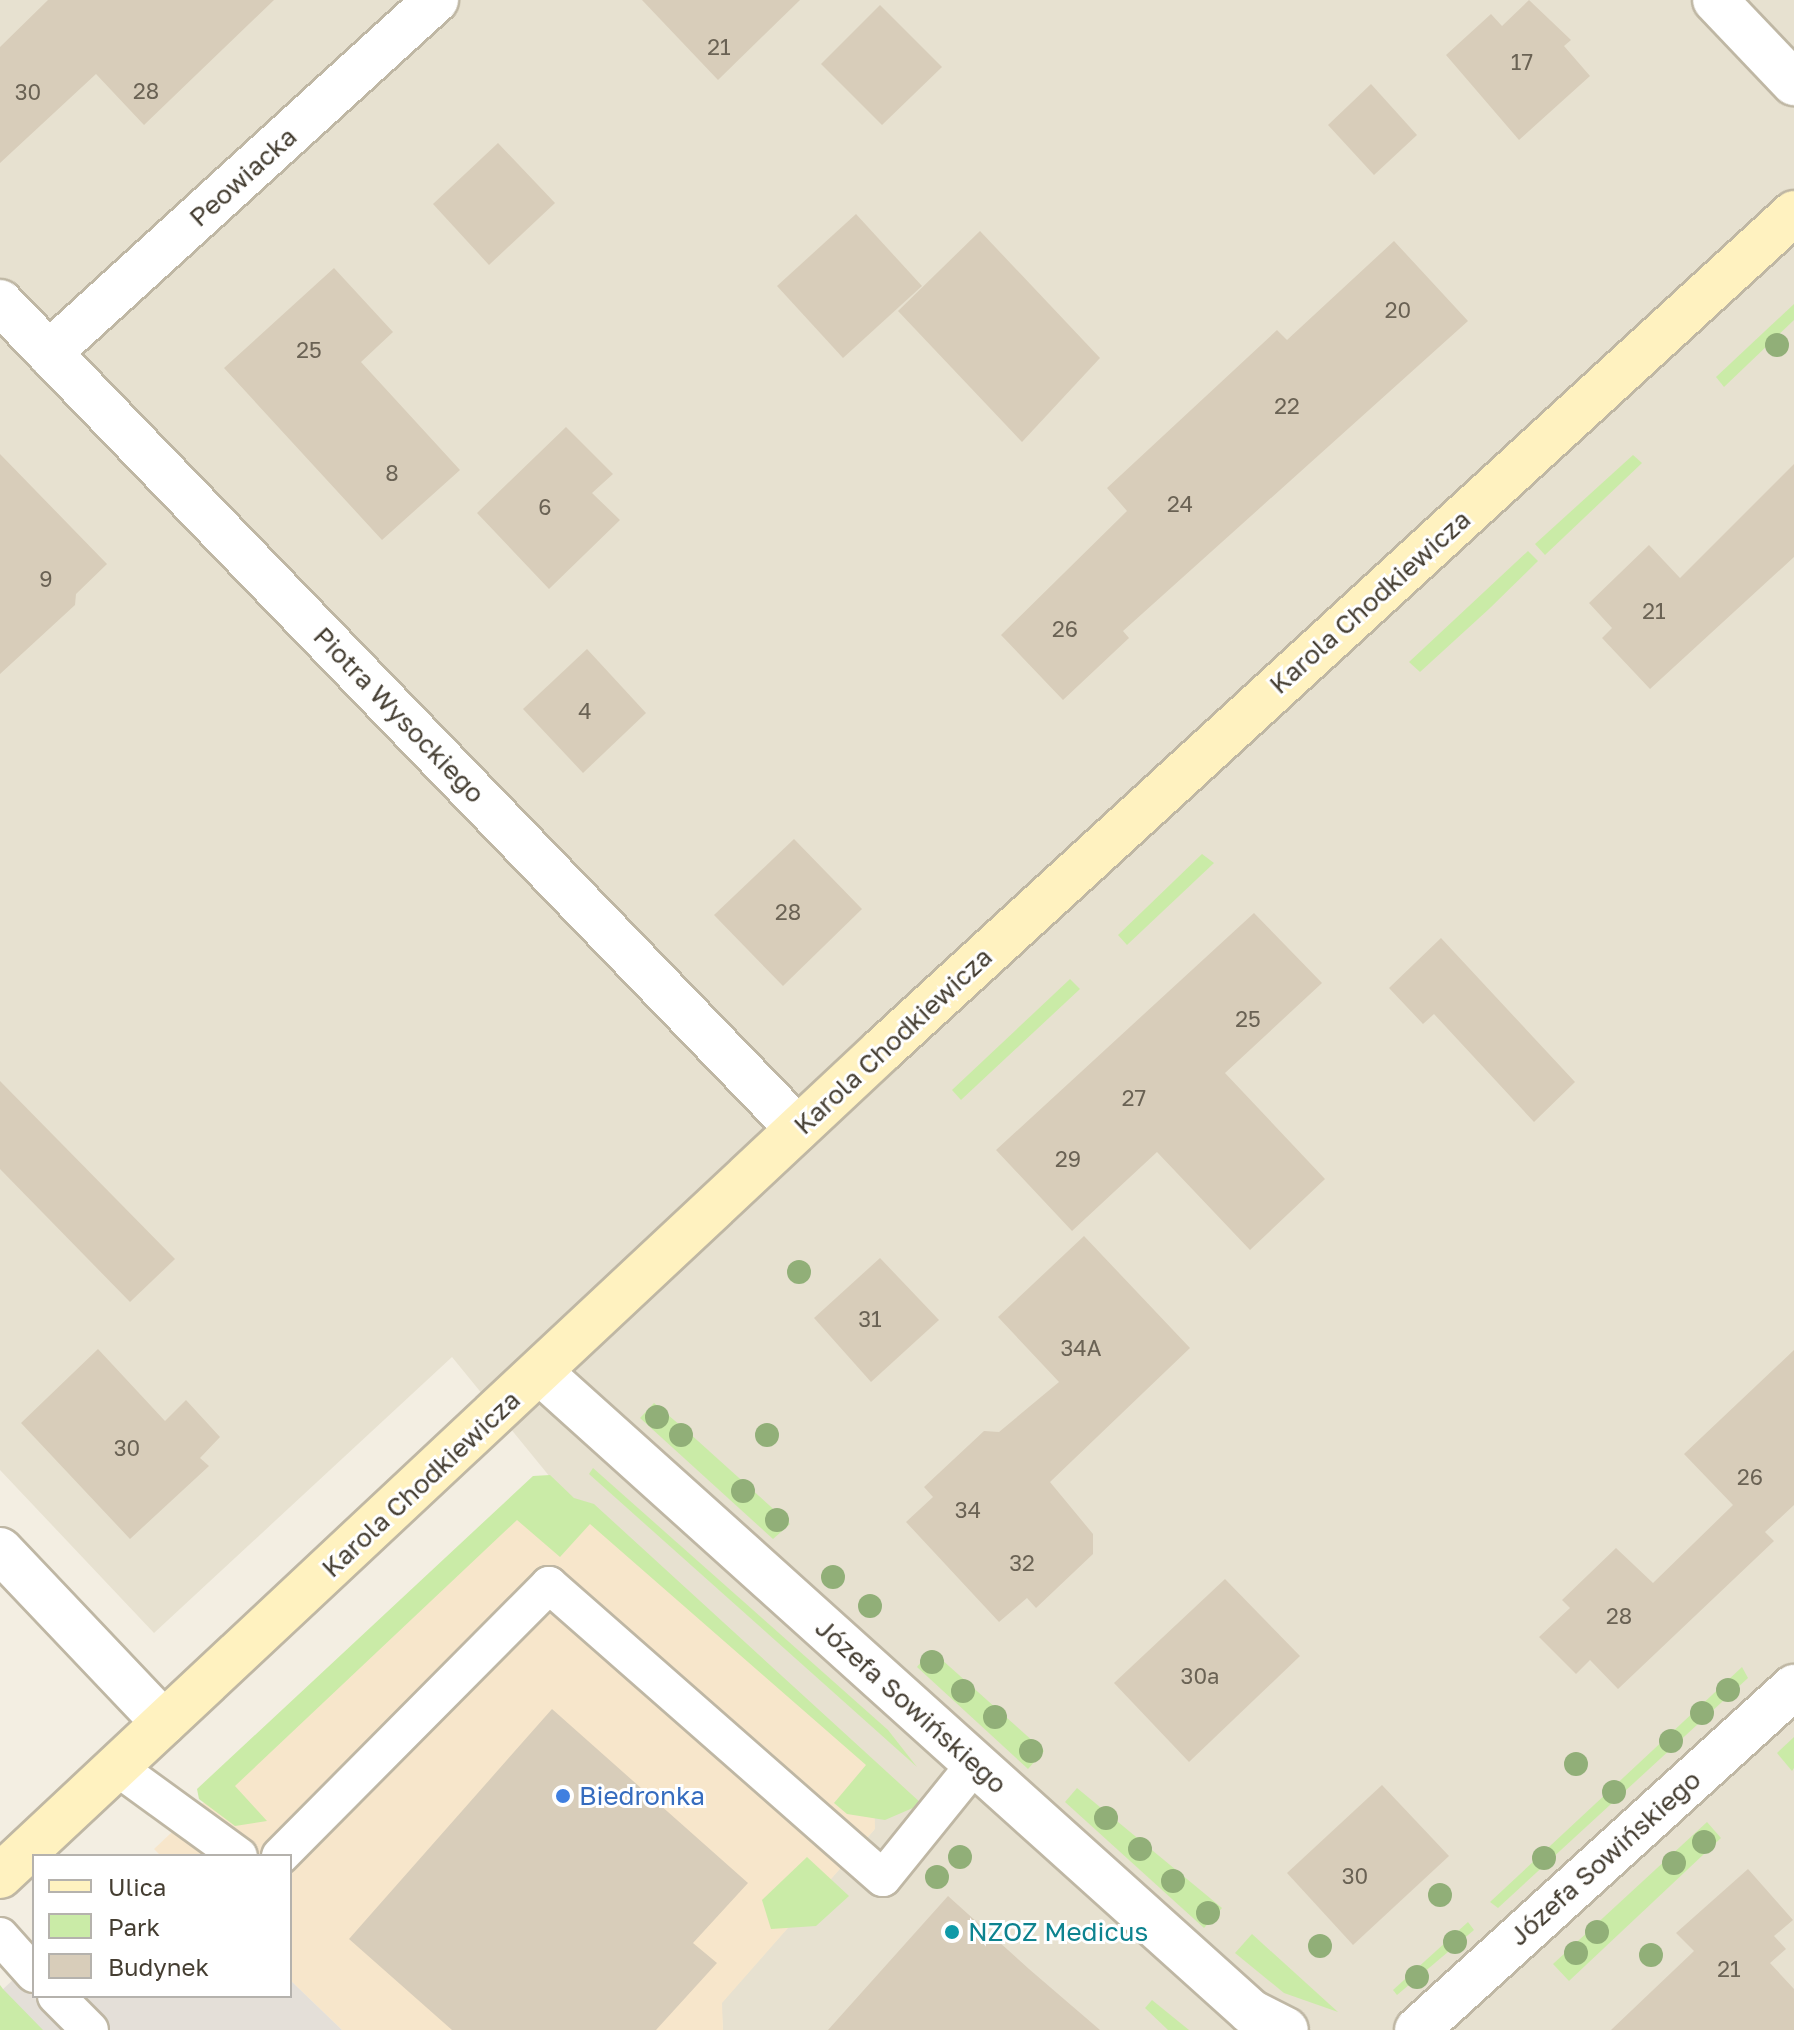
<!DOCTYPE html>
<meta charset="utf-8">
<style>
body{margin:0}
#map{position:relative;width:1794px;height:2030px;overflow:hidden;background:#f3eee2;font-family:"Golos Text",sans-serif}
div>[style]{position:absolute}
.residential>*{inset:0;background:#e7e1d0}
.commercial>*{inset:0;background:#f7e6cb}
.industrial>*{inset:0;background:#e4dfd8}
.green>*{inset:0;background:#caeba7}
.building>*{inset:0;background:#d8cdba}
.roads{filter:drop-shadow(2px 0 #bfb7a4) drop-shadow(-2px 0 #bfb7a4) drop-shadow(0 2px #bfb7a4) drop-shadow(0 -2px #bfb7a4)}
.lane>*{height:36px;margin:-18px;padding:0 18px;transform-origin:18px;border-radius:18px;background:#fff}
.street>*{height:44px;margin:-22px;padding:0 22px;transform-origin:22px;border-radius:22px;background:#fff}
.secondary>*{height:44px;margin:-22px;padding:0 22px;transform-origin:22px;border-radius:22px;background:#fff2c0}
.trees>*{width:24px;height:24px;margin:-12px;border-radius:50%;background:#91af78}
.dots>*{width:22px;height:22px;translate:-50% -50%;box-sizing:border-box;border:4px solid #fff;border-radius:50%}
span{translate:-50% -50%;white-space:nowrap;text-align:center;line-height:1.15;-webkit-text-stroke:6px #fff;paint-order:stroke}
.number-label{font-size:22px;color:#6a6254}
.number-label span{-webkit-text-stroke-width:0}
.street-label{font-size:26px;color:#453e32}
.shop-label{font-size:26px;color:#366cbe}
.left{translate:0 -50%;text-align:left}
.culture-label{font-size:26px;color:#0d838f}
.legend{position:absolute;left:32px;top:1854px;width:260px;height:144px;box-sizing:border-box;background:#fff;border:2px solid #b5b2ad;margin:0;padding:10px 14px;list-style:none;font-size:24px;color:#453e32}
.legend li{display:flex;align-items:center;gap:16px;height:40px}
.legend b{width:40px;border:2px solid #b5b2ad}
</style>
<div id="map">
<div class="residential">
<i style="clip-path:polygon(0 0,1794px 0,1794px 2030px,723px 2030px,721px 2003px,874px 1830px,550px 1477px,452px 1357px,154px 1633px,0 1470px)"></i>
</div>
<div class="commercial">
<i style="clip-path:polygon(550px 1477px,874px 1765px,875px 1829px,722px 2003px,723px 2030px,342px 2030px,290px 1980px,290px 1856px,161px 1856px,154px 1849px)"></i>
</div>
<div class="industrial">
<i style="clip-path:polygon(34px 1960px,34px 1996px,290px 1996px,290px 1980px,342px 2030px,0 2030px,0 1992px)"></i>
</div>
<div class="green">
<i style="clip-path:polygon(1794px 304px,1794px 320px,1724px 387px,1716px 377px)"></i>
<i style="clip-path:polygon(1633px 455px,1642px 463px,1545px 555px,1535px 544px)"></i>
<i style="clip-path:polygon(1528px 551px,1538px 561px,1489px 609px,1420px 672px,1409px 662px)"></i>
<i style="clip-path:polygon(1202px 854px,1214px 863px,1127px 945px,1118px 935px)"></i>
<i style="clip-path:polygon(1070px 979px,1080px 989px,961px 1100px,952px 1090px)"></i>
<i style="clip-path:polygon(654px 1403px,688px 1432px,790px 1524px,773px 1539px,640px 1418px)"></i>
<i style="clip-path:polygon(593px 1468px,888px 1730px,917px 1767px,589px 1474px)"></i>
<i style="clip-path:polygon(550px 1475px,574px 1498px,594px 1504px,922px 1804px,885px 1820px,847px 1814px,834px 1803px,866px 1765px,590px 1524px,560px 1557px,517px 1520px,235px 1786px,267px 1821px,235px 1826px,199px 1799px,197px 1789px,533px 1476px)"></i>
<i style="clip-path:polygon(931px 1650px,1044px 1751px,1028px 1769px,917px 1667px)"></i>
<i style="clip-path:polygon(1742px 1667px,1748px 1678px,1498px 1908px,1490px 1902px)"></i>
<i style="clip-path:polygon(1794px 1737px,1794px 1768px,1792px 1771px,1777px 1753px)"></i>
<i style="clip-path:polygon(1077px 1788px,1222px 1908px,1204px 1928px,1065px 1802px)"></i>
<i style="clip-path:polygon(1707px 1822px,1721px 1838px,1569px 1981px,1553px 1964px)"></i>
<i style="clip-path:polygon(807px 1857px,849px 1896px,816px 1926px,771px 1929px,762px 1900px)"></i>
<i style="clip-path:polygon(1468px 1922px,1474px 1930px,1397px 1995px,1393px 1990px)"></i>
<i style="clip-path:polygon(1252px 1934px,1338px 2012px,1284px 1993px,1235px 1953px)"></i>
<i style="clip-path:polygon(0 1985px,3px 1989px,43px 2030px,0 2030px)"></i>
<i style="clip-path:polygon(1152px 2000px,1189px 2030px,1168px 2030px,1145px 2008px)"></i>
</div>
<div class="building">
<i style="clip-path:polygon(48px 0,274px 0,144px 125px,96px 74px,0 163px,0 47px)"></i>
<i style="clip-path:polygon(642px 0,800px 0,718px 80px)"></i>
<i style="clip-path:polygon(1529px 0,1571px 40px,1564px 46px,1590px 76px,1519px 140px,1446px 55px,1491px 14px,1502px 26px)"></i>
<i style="clip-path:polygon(880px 5px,942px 67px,882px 125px,821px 64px)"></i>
<i style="clip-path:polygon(1371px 84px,1417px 135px,1374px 175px,1328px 125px)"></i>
<i style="clip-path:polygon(498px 143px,555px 203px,489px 265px,433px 204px)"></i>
<i style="clip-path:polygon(856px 214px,922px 286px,843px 358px,777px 286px)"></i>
<i style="clip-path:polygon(980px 231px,1100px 358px,1022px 442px,898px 311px)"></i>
<i style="clip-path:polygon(1394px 241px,1468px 321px,1123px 631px,1129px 638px,1063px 700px,1001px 635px,1127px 511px,1107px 488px,1277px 330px,1287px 340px)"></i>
<i style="clip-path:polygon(334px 268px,393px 332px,361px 362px,460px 470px,382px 540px,224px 368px)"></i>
<i style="clip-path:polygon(566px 427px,613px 474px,592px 493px,620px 520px,549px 589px,477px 513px)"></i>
<i style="clip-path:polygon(0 454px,107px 564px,76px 594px,75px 605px,0 674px)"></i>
<i style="clip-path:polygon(1794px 464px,1794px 557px,1650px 689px,1602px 638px,1612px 628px,1589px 603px,1649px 545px,1680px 578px)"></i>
<i style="clip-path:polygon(587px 649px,646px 713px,583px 773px,523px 709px)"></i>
<i style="clip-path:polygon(794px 839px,862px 909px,783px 986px,714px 915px)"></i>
<i style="clip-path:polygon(1254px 913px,1322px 983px,1225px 1073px,1325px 1179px,1250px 1250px,1157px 1152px,1072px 1231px,996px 1150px)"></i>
<i style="clip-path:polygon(1441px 938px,1575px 1082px,1534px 1122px,1434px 1014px,1423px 1024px,1389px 988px)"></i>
<i style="clip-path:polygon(0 1081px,175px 1259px,130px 1302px,0 1169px)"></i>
<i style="clip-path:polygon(1084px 1236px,1190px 1348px,1050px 1482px,1093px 1534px,1093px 1554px,1036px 1608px,1027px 1598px,999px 1622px,906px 1522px,933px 1497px,924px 1487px,984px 1431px,999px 1432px,1059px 1382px,998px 1317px)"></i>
<i style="clip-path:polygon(880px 1258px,939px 1320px,871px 1382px,814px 1318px)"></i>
<i style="clip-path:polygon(98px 1349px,165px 1421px,186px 1400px,220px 1437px,200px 1458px,209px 1466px,130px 1539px,21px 1423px)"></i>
<i style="clip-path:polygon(1794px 1350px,1794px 1505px,1765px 1532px,1774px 1541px,1618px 1689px,1590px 1660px,1576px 1674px,1539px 1637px,1570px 1608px,1562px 1600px,1616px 1548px,1653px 1583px,1733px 1505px,1684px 1454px)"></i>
<i style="clip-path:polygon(1225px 1579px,1300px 1656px,1189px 1762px,1114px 1683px)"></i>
<i style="clip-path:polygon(552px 1709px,748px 1883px,693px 1943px,717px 1963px,656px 2030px,452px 2030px,349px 1939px)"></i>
<i style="clip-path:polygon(1382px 1785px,1449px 1856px,1353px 1945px,1287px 1873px)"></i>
<i style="clip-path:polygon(1748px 1869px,1793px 1920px,1774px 1936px,1786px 1949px,1770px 1963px,1794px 1989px,1794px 2030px,1611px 2030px,1694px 1951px,1676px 1933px)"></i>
<i style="clip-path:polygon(948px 1896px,1029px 1969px,1100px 2030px,828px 2030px)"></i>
</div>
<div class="roads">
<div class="lane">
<i style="left:115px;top:1766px;width:153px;rotate:36deg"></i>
<i style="left:280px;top:1856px;width:382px;rotate:-45.2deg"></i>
<i style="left:549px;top:1585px;width:444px;rotate:41.3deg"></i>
<i style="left:883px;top:1878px;width:146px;rotate:-51.1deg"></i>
<i style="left:0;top:1936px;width:51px;rotate:48.2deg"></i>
<i style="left:56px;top:1996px;width:48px;rotate:45deg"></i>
</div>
<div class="street">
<i style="left:1715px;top:0;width:115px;rotate:46.4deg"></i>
<i style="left:0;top:302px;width:1149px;rotate:46.02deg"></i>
<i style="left:49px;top:353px;width:524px;rotate:-42.37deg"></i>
<i style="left:541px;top:1373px;width:955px;rotate:41.99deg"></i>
<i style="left:1251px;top:2012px;width:39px;rotate:27deg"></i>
<i style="left:0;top:1550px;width:238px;rotate:46.5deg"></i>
<i style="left:1417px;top:2030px;width:510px;rotate:-42.3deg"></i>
</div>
<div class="secondary">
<i style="left:0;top:1876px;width:1208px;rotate:-43.12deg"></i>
<i style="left:882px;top:1050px;width:1238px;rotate:-42.54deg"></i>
</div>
</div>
<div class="trees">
<i style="left:1777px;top:345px"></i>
<i style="left:799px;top:1272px"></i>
<i style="left:657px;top:1417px"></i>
<i style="left:681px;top:1435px"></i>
<i style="left:767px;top:1435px"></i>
<i style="left:743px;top:1491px"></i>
<i style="left:777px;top:1520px"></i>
<i style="left:833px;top:1577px"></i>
<i style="left:870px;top:1606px"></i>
<i style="left:932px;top:1662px"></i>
<i style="left:1728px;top:1690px"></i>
<i style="left:963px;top:1691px"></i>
<i style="left:1702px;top:1713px"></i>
<i style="left:995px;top:1717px"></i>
<i style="left:1671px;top:1741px"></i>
<i style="left:1031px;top:1751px"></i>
<i style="left:1576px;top:1764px"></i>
<i style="left:1614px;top:1792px"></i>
<i style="left:1106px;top:1818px"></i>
<i style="left:1704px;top:1842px"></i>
<i style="left:1140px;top:1849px"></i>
<i style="left:960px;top:1857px"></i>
<i style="left:1544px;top:1858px"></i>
<i style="left:1674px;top:1863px"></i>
<i style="left:937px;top:1877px"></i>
<i style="left:1173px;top:1881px"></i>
<i style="left:1440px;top:1895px"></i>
<i style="left:1208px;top:1913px"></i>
<i style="left:1597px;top:1932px"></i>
<i style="left:1455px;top:1942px"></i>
<i style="left:1320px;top:1946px"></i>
<i style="left:1576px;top:1953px"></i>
<i style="left:1651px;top:1955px"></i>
<i style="left:1417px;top:1977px"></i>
</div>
<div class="dots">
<i style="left:563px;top:1796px;background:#3f7fe0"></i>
<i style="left:952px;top:1932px;background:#0f9aa8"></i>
</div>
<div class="number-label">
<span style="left:719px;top:47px">21</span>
<span style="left:1522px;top:62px">17</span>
<span style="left:146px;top:91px">28</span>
<span style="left:28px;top:92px">30</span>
<span style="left:1398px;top:310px">20</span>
<span style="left:309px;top:350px">25</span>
<span style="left:1287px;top:406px">22</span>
<span style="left:392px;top:473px">8</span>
<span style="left:1180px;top:504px">24</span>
<span style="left:545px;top:507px">6</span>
<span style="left:46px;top:579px">9</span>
<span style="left:1654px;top:611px">21</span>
<span style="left:1065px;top:629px">26</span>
<span style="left:585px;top:711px">4</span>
<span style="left:788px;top:912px">28</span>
<span style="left:1248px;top:1019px">25</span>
<span style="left:1134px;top:1098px">27</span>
<span style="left:1068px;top:1159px">29</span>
<span style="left:870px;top:1319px">31</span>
<span style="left:1081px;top:1348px">34A</span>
<span style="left:127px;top:1448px">30</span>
<span style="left:1750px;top:1477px">26</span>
<span style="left:968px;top:1510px">34</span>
<span style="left:1022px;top:1563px">32</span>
<span style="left:1619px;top:1616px">28</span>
<span style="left:1200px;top:1676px">30a</span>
<span style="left:1355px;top:1876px">30</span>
<span style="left:1729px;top:1969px">21</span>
</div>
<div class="street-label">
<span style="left:243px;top:177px;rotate:-42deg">Peowiacka</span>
<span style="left:1370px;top:602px;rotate:-42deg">Karola Chodkiewicza</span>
<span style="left:399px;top:715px;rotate:46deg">Piotra Wysockiego</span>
<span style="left:893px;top:1041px;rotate:-43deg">Karola Chodkiewicza</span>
<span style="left:421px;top:1484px;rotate:-43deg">Karola Chodkiewicza</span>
<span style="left:911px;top:1706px;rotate:42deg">Józefa Sowińskiego</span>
<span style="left:1605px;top:1858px;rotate:-42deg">Józefa Sowińskiego</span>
</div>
<div class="shop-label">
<span class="left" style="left:579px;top:1796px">Biedronka</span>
</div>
<div class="culture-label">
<span class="left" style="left:968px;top:1932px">NZOZ Medicus</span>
</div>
<ul class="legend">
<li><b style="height:10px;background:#fff2c0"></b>Ulica</li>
<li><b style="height:22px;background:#caeba7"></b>Park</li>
<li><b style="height:22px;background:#d8cdba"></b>Budynek</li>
</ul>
</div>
